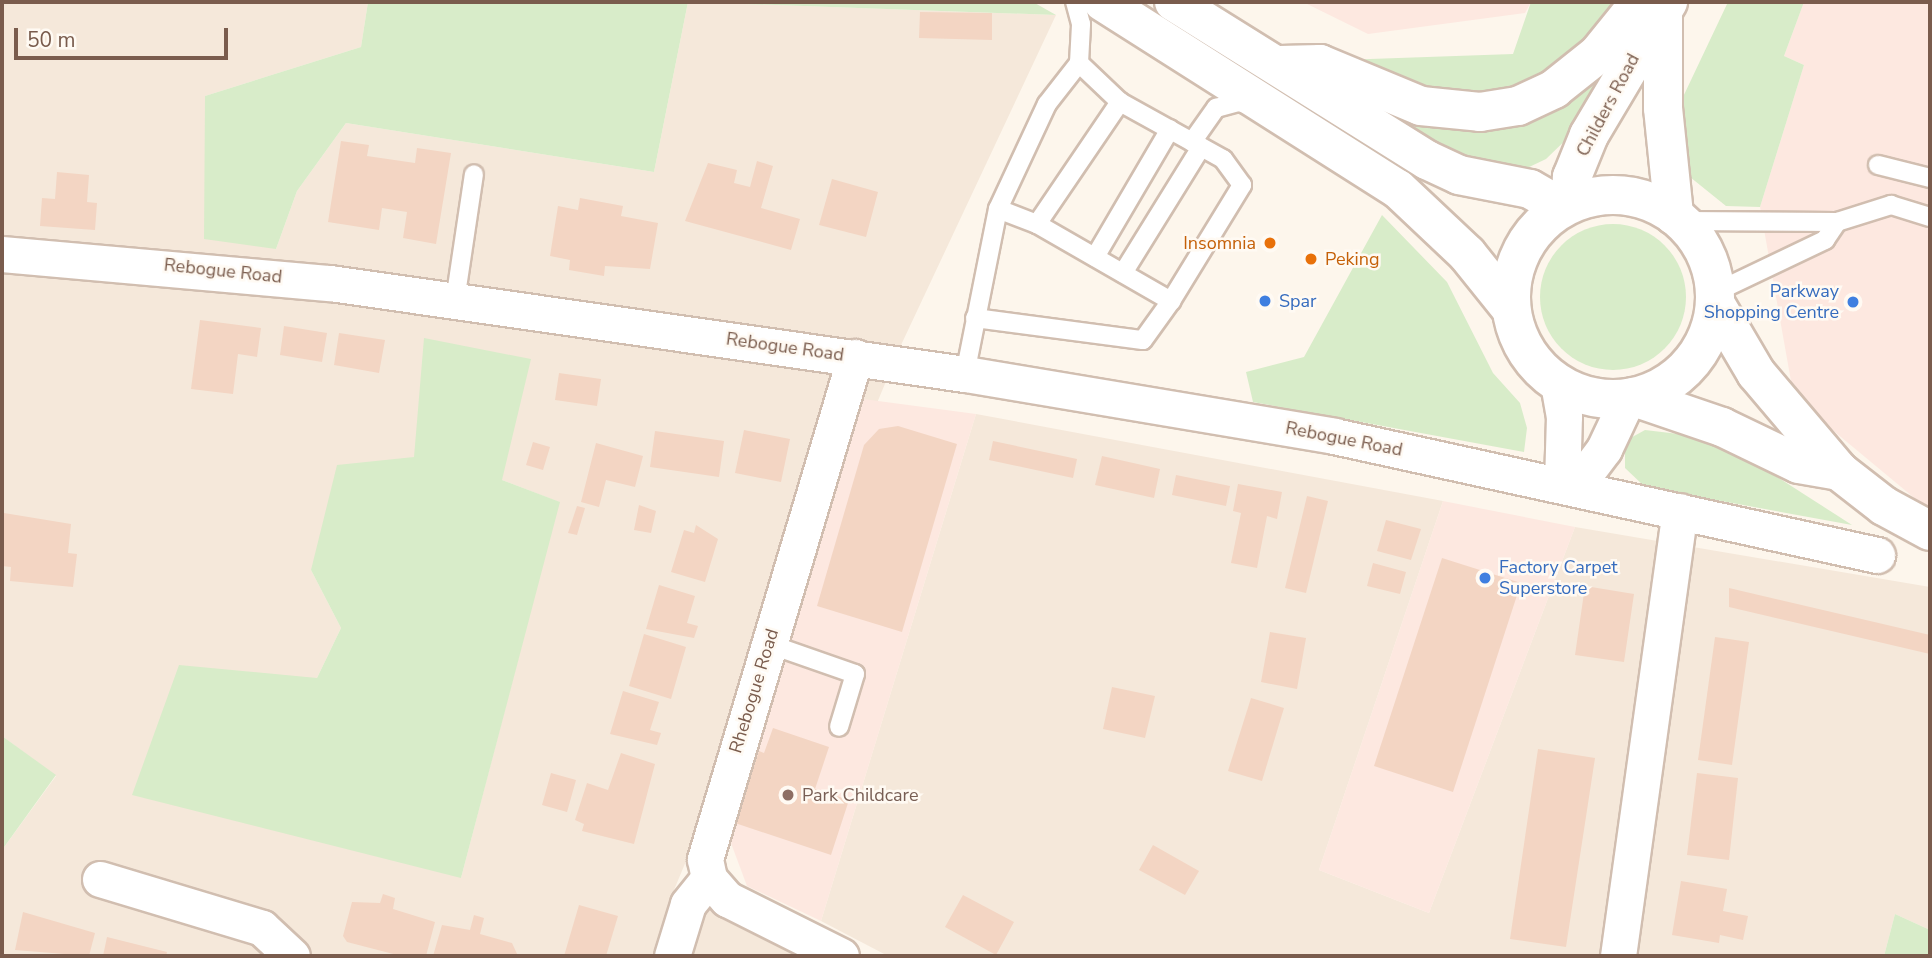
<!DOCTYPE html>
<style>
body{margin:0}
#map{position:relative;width:1932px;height:958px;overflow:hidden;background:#fdf6ec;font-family:"Nunito Sans",sans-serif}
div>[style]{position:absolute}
.residential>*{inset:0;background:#f5e8da}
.commercial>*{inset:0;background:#fde8e0}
.green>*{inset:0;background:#d8ecc9}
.round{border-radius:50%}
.building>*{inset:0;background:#f3d5c3}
.roads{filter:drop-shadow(2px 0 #d1beb0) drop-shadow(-2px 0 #d1beb0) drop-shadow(0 2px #d1beb0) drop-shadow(0 -2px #d1beb0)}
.service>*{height:18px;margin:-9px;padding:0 9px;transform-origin:9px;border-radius:9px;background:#fff}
.minor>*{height:35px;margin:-17.5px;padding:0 17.5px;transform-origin:17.5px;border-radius:17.5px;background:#fff}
.secondary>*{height:38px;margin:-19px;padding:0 19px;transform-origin:19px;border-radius:19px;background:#fff}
.secondary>.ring{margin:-19px;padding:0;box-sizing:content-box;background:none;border:38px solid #fff;border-radius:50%}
.dots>*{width:19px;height:19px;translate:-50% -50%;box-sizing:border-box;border:4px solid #fffaf3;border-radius:50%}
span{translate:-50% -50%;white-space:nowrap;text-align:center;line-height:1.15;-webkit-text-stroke:5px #fffaf3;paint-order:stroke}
.street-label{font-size:18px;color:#7a5c4d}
.food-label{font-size:18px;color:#c56008}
.right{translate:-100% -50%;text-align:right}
.left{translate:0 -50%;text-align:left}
.shop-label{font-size:18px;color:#366cbe}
.education-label{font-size:18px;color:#785e54}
.frame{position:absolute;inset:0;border:4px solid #7a5c4d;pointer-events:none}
.scale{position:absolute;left:14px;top:28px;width:214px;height:32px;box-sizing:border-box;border:4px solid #7a5c4d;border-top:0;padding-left:9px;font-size:21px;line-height:24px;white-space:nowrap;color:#7a5c4d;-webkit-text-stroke:5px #fffaf3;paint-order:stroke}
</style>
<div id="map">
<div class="residential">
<i style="clip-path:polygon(evenodd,2px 2px,368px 2px,361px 47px,205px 96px,276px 249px,297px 191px,346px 123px,654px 172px,688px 2px,1056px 15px,902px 343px,674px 890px,813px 956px,2px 956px,2px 850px,56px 776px,2px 736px,2px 2px,414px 457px,502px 480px,559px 502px,461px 878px,317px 678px,341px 628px,311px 570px,414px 457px)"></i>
<i style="clip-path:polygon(976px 414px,1443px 501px,1319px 870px,1429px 913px,1575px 527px,1930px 587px,1930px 930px,1895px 914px,1884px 956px,888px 956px,821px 921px)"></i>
</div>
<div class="commercial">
<i style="clip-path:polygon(1303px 2px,1531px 2px,1525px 13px,1368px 34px)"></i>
<i style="clip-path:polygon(1804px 2px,1930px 2px,1930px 511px,1794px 398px,1760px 207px,1804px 65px,1784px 56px)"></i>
<i style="clip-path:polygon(863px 399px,976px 414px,821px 921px,747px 886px,728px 835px)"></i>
<i style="clip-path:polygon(1443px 501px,1575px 527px,1429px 913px,1319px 870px)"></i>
</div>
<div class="green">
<i style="clip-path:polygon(368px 2px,1033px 2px,1056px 15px,688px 2px,654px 172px,346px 123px,297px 191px,276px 249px,204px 239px,205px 96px,361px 47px)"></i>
<i style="clip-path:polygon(1531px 2px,1625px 2px,1574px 60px,1487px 99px,1427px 96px,1341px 60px,1513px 54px)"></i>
<i style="clip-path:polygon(1728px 2px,1804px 2px,1784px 56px,1804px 65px,1760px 207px,1726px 206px,1690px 177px,1673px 118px)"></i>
<i style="clip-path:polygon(1606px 68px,1575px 131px,1546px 159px,1525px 169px,1475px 160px,1413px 132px,1414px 117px)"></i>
<i style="clip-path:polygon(1382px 215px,1447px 282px,1493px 373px,1520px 403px,1527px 428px,1524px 452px,1253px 402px,1246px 372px,1304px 357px)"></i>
<i class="round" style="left:1540px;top:224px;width:146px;height:146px"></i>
<i style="clip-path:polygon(424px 338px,531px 359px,502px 480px,560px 502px,461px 878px,132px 795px,179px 665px,317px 678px,341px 628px,311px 570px,337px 465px,414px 457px)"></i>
<i style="clip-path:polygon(1645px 430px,1687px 435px,1743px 455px,1852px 525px,1645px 487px,1625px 468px,1625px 441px)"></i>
<i style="clip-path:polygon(2px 736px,56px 775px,2px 850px)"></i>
<i style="clip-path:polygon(1895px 914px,1930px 930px,1930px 956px,1884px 956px)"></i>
</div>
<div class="building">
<i style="clip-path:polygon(920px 12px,992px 13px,992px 40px,919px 38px)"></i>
<i style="clip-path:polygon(341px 141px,369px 145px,367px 156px,415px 163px,417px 148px,451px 153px,436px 244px,403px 238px,407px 212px,382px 208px,379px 230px,328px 222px)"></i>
<i style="clip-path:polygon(757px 161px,773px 166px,761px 208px,800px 219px,791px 250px,685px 221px,708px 163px,737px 170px,734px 183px,750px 187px)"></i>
<i style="clip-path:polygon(57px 172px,89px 175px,87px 202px,97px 203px,95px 230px,40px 226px,42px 198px,55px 199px)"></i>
<i style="clip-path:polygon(832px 179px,878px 192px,866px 237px,819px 225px)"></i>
<i style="clip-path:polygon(580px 198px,623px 206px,621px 216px,658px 223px,650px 269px,605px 266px,604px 276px,569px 270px,570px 260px,550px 256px,558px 206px,578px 210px)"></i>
<i style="clip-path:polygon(200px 320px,261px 328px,257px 357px,238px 354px,233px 394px,191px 389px)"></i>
<i style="clip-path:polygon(284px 326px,327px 333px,322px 362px,280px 355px)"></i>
<i style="clip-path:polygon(339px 333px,385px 340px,379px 373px,334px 365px)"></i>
<i style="clip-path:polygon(559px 373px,601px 379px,597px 406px,555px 400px)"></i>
<i style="clip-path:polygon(898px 426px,957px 444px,902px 632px,817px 606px,864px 445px,879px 429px)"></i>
<i style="clip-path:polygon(744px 430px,790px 439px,781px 482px,735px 473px)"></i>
<i style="clip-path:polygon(655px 431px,724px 441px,719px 477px,650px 467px)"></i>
<i style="clip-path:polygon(993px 441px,1077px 459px,1073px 478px,989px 460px)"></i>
<i style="clip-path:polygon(533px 442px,550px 447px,543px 470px,526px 465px)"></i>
<i style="clip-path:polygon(596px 443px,643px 456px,635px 487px,606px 480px,599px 507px,581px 502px)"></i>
<i style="clip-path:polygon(1102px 456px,1160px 469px,1154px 498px,1095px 485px)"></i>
<i style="clip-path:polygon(1176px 475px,1230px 486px,1226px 506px,1172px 495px)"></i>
<i style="clip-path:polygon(1238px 484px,1282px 492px,1277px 519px,1267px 516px,1257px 568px,1231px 563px,1241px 513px,1233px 511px)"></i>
<i style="clip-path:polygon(1307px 496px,1328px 501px,1306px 593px,1285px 588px)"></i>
<i style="clip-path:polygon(639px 505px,656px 511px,651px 533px,634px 530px)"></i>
<i style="clip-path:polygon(577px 506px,585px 508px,577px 535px,568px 533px)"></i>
<i style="clip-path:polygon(4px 513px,71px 524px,68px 553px,77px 554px,73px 587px,10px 581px,11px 567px,2px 566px)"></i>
<i style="clip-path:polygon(1386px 520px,1421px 529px,1411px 560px,1377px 551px)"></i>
<i style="clip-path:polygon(696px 525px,718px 539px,705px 582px,671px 572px,684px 530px,694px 533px)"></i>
<i style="clip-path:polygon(1442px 558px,1521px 583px,1453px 792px,1374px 766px)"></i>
<i style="clip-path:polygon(1373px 563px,1406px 572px,1400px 594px,1367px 586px)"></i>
<i style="clip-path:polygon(659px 585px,695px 596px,687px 623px,698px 626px,694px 638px,646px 629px)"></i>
<i style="clip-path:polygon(1585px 586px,1634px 594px,1624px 662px,1575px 655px)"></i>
<i style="clip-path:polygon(1729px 588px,1930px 635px,1930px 654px,1729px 607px)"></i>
<i style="clip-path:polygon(1270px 632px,1306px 638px,1297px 689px,1261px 682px)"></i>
<i style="clip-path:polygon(644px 634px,686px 647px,671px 699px,629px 686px)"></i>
<i style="clip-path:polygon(1715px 637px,1749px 642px,1732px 765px,1698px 760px)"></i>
<i style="clip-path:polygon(1112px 687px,1155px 696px,1145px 738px,1103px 729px)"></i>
<i style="clip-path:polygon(623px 691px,659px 702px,650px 730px,661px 733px,657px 745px,610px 734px)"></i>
<i style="clip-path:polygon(1251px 698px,1284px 708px,1262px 781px,1228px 771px)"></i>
<i style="clip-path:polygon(773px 728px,829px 747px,815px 789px,849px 800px,831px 855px,735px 823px,759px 751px,764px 753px)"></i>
<i style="clip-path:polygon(1538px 749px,1595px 758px,1566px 947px,1510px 939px)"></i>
<i style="clip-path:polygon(621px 753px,655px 764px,634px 844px,582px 831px,584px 824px,575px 820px,587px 783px,608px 790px)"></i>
<i style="clip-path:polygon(551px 773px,576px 780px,567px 812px,542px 805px)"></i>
<i style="clip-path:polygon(1697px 773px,1738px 778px,1729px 860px,1687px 855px)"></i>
<i style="clip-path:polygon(1153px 845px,1199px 871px,1185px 895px,1139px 870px)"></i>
<i style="clip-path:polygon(1681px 881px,1727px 889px,1723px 911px,1748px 916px,1743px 940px,1720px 935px,1719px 943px,1672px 935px)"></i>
<i style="clip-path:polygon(383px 894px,395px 898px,393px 909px,435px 922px,426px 956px,401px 956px,347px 942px,343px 936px,352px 902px,380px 903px)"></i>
<i style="clip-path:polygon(963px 895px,1014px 922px,996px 955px,945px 927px)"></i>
<i style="clip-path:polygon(579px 905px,618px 916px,606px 956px,564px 956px)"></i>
<i style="clip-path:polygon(23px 912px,95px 933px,89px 956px,15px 950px)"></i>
<i style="clip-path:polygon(474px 915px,484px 918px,480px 934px,512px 943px,518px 956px,433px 956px,442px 925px,470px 930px)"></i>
<i style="clip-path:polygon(107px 937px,167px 952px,166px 956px,103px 956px)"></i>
</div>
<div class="roads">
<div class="service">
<i style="left:1192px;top:142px;width:42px;rotate:-54.8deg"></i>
<i style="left:1216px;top:108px;width:24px;rotate:-15deg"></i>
<i style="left:1239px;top:102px;width:14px;rotate:17deg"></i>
<i style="left:1878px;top:165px;width:54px;rotate:14deg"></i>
<i style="left:998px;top:209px;width:42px;rotate:21deg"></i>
<i style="left:1037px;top:224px;width:148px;rotate:-55.8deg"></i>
<i style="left:1120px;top:102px;width:57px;rotate:-136.4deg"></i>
<i style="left:1683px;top:221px;width:154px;rotate:0.4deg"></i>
<i style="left:1837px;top:222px;width:57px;rotate:-17.5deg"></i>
<i style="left:1891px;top:205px;width:41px;rotate:17.1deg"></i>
<i style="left:1037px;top:224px;width:155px;rotate:29.9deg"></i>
<i style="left:1095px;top:257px;width:148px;rotate:-59.6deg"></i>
<i style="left:1123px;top:273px;width:148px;rotate:-58.2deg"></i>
<i style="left:1716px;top:292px;width:121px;rotate:-25.5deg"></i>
<i style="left:1825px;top:240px;width:22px;rotate:-56deg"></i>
<i style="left:455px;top:301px;width:128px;rotate:-81.5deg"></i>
<i style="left:975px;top:318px;width:169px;rotate:7.5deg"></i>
<i style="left:1143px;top:340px;width:48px;rotate:-54.3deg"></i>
<i style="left:1171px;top:301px;width:136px;rotate:-58.5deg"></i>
<i style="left:1242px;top:185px;width:32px;rotate:-126deg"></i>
<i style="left:1223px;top:159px;width:118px;rotate:-151deg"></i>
<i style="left:965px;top:374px;width:168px;rotate:-78.7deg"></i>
<i style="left:998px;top:209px;width:116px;rotate:-65deg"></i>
<i style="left:1047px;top:104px;width:52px;rotate:-52deg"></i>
<i style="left:1079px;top:63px;width:39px;rotate:-87deg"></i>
<i style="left:1081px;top:24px;width:23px;rotate:-105deg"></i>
<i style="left:769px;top:644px;width:91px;rotate:19.2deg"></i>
<i style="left:855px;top:674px;width:55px;rotate:106.8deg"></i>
</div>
<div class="minor">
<i style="left:2px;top:254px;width:329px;rotate:5.1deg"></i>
<i style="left:330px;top:283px;width:641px;rotate:8.16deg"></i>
<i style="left:965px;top:374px;width:374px;rotate:9.5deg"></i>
<i style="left:1334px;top:436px;width:556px;rotate:12.36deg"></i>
<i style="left:1558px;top:383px;width:34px;rotate:80deg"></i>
<i style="left:1564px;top:416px;width:68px;rotate:91.7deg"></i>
<i style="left:1562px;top:484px;width:22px;rotate:-18deg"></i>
<i style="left:1583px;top:477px;width:35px;rotate:-53deg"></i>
<i style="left:1604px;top:449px;width:56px;rotate:-64.8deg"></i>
<i style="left:100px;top:879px;width:169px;rotate:16.8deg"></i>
<i style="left:262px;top:928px;width:41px;rotate:43deg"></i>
<i style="left:672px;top:956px;width:54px;rotate:-72.9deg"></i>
<i style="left:688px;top:904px;width:33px;rotate:-51deg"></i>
<i style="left:841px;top:956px;width:127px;rotate:-153.4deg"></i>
<i style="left:727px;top:899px;width:28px;rotate:-131deg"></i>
<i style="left:709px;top:878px;width:19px;rotate:-102deg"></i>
<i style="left:705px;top:859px;width:524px;rotate:-73.36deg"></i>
<i style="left:1618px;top:956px;width:449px;rotate:-82.1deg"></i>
</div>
<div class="secondary">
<i style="left:1103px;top:2px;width:349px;rotate:32.4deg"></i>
<i style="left:1398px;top:189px;width:95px;rotate:43.3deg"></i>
<i style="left:1467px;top:254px;width:70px;rotate:51.3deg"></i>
<i style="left:1174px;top:2px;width:298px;rotate:32deg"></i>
<i style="left:1427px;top:160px;width:35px;rotate:25deg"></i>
<i style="left:1459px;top:175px;width:72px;rotate:11.2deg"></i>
<i style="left:1530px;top:189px;width:36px;rotate:30deg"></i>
<i style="left:1663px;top:15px;width:93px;rotate:90deg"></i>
<i style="left:1663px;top:108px;width:108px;rotate:84.1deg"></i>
<i style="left:1280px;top:65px;width:40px;rotate:-1.4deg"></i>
<i style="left:1320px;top:64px;width:109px;rotate:22.6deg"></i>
<i style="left:1421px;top:106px;width:59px;rotate:5.8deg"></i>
<i style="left:1480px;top:112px;width:38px;rotate:-9deg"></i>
<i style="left:1518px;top:106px;width:40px;rotate:-25deg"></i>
<i style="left:1554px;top:89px;width:56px;rotate:-38.5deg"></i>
<i style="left:1598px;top:54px;width:67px;rotate:-51.1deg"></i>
<i class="ring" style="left:1511px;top:195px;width:166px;height:166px"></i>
<i style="left:1571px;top:202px;width:25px;rotate:-88deg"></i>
<i style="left:1572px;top:177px;width:45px;rotate:-68deg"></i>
<i style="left:1589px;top:135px;width:155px;rotate:-59.3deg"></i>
<i style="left:1716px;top:305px;width:79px;rotate:59.5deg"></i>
<i style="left:1756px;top:373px;width:128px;rotate:49.7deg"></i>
<i style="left:1839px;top:471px;width:57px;rotate:37.9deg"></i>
<i style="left:1884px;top:506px;width:52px;rotate:28.5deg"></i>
<i style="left:1634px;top:397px;width:93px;rotate:18.8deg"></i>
<i style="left:1722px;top:427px;width:85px;rotate:25.7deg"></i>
<i style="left:1799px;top:464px;width:41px;rotate:9.9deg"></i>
</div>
</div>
<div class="dots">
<i style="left:1270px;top:243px;background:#e8710a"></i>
<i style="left:1311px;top:259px;background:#e8710a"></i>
<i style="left:1265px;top:301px;background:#3f7fe0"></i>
<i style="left:1853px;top:302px;background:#3f7fe0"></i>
<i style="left:1485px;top:578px;background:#3f7fe0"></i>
<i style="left:788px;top:795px;background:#8d6e63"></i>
</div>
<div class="street-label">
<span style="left:1608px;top:105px;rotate:-62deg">Childers Road</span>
<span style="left:223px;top:271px;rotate:6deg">Rebogue Road</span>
<span style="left:785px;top:347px;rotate:8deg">Rebogue Road</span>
<span style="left:1344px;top:439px;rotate:11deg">Rebogue Road</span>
<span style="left:754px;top:691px;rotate:-73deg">Rhebogue Road</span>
</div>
<div class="food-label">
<span class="right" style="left:1256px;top:243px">Insomnia</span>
<span class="left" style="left:1325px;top:259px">Peking</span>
</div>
<div class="shop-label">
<span class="right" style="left:1839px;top:302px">Parkway<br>Shopping Centre</span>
<span class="left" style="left:1279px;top:301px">Spar</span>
<span class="left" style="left:1499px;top:578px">Factory Carpet<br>Superstore</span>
</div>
<div class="education-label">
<span class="left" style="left:802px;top:795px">Park Childcare</span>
</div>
<div class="frame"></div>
<div class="scale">50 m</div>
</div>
